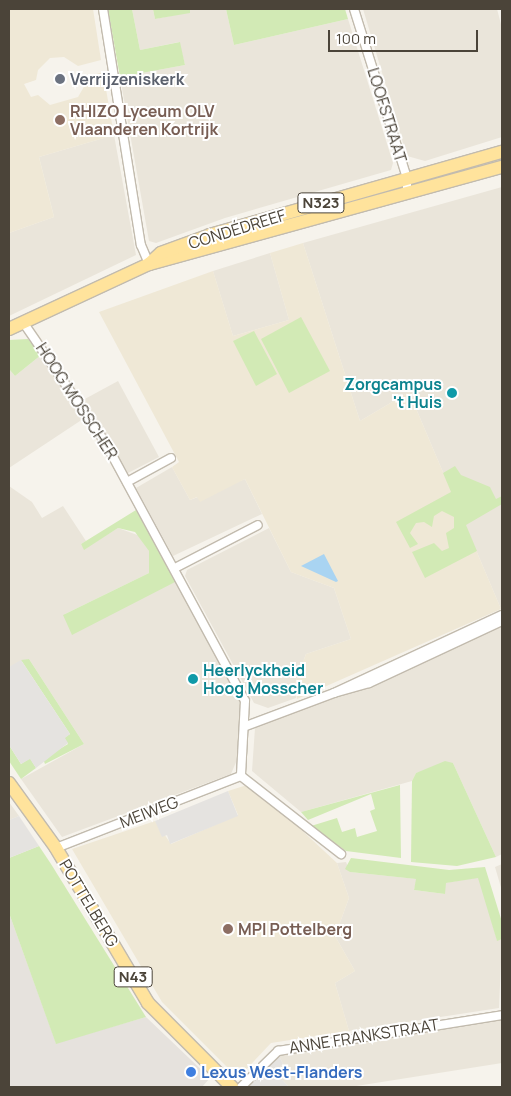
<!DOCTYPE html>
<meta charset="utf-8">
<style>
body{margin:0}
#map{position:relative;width:511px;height:1096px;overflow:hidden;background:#f6f3ec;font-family:Manrope,sans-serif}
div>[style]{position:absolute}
.residential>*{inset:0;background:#eae5da}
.industrial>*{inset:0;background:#e6e2dd}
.education>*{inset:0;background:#efe8d6}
.green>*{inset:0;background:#d2eab5}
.parking>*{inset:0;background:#e5e3e0}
.water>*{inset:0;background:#a9d4f2}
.roads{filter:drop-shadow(1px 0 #c2bbae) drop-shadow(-1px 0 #c2bbae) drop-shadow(0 1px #c2bbae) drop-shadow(0 -1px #c2bbae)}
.minor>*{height:8px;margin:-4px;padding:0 4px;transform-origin:4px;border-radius:4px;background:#fff}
.primary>*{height:12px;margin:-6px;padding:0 6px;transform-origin:6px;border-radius:6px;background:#ffe39c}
.dots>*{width:14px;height:14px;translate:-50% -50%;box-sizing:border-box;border:2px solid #fff;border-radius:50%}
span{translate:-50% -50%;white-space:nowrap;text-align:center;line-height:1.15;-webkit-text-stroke:4px #fff;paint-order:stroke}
.shield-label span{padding:1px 4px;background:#fff;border:1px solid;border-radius:4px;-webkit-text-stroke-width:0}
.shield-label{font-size:15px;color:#4b4439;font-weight:700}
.worship-label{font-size:16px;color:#5b616d;font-weight:700}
.left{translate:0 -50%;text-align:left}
.education-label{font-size:16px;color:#785e54;font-weight:700}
.street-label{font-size:16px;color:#4b4439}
.culture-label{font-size:16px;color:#0d838f;font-weight:700}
.right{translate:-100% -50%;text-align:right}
.shop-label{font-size:16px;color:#366cbe;font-weight:700}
.frame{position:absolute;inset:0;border:10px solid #4b4439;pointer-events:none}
.scale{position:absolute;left:328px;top:30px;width:150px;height:22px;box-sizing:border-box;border:2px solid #4b4439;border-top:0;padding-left:6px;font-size:15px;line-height:18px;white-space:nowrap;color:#4b4439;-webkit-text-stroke:4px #fff;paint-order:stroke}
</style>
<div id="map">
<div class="residential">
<i style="clip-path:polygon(132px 9px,153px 9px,155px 19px,190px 12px,190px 9px,226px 9px,234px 45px,348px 19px,393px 163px,391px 170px,225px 218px,156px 243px,149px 241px,120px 77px,185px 65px,179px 42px,140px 50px)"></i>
<i style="clip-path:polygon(363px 9px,497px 9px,502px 28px,502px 137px,425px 161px,407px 156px)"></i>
<i style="clip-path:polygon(114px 135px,136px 255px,9px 316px,9px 233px,54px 217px,39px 157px)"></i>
<i style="clip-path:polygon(502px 187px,502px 608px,501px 609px,409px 392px,360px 421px,303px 243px)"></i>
<i style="clip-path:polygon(270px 253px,289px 320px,233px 336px,213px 271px)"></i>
<i style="clip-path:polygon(41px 355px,83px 419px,9px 468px,9px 369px,15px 376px)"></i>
<i style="clip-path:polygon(118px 381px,159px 457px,128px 473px,83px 400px)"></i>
<i style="clip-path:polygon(172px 467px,190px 500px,245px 479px,262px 514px,173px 556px,136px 488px)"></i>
<i style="clip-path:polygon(9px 486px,32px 502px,42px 518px,63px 506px,86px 541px,81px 544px,84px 549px,118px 528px,143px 537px,149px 551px,149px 573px,63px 615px,177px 581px,240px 702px,239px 755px,231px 774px,62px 837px,21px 779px,84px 744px,29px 659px,9px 667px)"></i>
<i style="clip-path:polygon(269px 528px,291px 572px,334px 588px,351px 639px,306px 654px,295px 683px,296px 698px,268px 708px,254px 703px,185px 576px,187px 570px)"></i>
<i style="clip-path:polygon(502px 622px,502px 854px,496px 857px,453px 763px,416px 773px,412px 781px,301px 812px,252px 771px,255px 728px)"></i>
<i style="clip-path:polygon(9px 802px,19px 816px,9px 820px)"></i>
<i style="clip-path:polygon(346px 862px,350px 872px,417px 879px,414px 890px,445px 894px,445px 883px,479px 877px,497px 940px,502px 939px,499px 1008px,349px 1031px,335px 983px,355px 971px,335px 936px,349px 898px,337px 863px)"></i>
<i style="clip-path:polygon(502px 864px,502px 891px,495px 867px)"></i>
<i style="clip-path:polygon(495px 1020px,502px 1021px,502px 1063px,350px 1087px,289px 1087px,275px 1072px,283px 1064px,278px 1054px)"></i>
</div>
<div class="industrial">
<i style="clip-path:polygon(9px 913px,56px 1043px,146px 1017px,210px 1078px,202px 1087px,9px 1087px)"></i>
</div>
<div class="education">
<i style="clip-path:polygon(9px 9px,93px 9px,101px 60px,78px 66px,64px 57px,50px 58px,38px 70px,36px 80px,24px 84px,31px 97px,38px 95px,50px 105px,78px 97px,85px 85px,83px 78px,103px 72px,114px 135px,39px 157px,54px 217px,9px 233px)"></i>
<i style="clip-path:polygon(303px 243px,360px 421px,409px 392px,501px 609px,297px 699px,295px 683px,306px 654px,351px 639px,334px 588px,291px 572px,245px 479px,200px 502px,197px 497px,190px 500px,172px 467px,179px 462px,99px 312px,213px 271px,233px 336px,289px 320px,270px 253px)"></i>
<i style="clip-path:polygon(247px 785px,267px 798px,337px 863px,349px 898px,335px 936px,355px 971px,335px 983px,349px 1031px,271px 1043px,238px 1078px,162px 1002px,72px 849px,155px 821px,171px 844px,238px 815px,228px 791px)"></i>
</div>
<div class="green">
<i style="clip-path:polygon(108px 9px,132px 9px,140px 50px,180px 42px,185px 65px,120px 77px)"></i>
<i style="clip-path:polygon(153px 9px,190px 9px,190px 13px,155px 19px)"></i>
<i style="clip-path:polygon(226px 9px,345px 9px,348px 19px,234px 45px)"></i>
<i style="clip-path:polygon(301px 317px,330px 371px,289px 393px,261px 339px)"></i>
<i style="clip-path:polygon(254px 331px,277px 374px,256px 386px,233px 341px)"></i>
<i style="clip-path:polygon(28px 339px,41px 355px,15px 376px,9px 369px,9px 340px)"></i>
<i style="clip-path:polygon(455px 466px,461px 475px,490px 487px,496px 499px,502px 496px,502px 504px,466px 525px,477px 551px,425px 578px,412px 552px,434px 543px,442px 551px,449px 548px,446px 533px,454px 528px,454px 517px,442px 511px,434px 516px,432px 527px,424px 522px,416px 523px,410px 533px,418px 544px,410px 548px,396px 522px,451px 492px,443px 473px)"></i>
<i style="clip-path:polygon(136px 510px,177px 581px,72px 635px,63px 615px,149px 573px,149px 551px,135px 532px,118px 528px,84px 550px,81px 544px)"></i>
<i style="clip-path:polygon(29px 659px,84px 744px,45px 764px,43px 759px,68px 744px,64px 738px,70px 734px,21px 660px)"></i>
<i style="clip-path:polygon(9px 745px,21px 764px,30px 758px,36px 768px,21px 779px,9px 761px)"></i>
<i style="clip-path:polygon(445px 761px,453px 763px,496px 857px,457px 866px,411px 862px,412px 781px,416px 773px)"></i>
<i style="clip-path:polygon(400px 785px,401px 858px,346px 851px,311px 826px,337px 818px,342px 832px,355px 828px,357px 837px,377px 831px,370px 811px,375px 809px,371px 794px,308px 820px,301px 812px)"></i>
<i style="clip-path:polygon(39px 846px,51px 864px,146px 1017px,56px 1044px,9px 913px,9px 858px)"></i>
<i style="clip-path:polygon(351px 858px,449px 870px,485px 867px,502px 922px,502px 939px,497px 941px,478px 878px,446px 883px,445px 894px,414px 890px,416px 879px,350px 872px,345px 869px)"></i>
</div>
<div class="parking">
<i style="clip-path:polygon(21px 660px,70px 734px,65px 738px,68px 743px,36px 768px,30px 759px,21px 764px,9px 745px,9px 667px)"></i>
<i style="clip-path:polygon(228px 791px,238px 816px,170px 844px,167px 835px,162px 837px,155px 821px)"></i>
<i style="clip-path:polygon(19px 816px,39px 846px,9px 858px,9px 820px)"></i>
<i style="clip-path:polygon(278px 1054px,283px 1064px,275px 1072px,289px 1087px,247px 1087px)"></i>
</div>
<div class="water">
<i style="clip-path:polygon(324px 554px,338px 581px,336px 582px,301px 566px)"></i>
</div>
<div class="roads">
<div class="minor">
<i style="left:103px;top:9px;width:239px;rotate:80.9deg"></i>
<i style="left:141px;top:245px;width:21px;rotate:67deg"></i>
<i style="left:354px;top:9px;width:177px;rotate:72.6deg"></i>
<i style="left:407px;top:178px;width:15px;rotate:90deg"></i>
<i style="left:23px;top:322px;width:145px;rotate:55.7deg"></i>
<i style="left:105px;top:442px;width:294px;rotate:61.6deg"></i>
<i style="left:245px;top:701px;width:75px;rotate:93.1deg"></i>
<i style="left:127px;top:482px;width:50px;rotate:-28.6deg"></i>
<i style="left:175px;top:568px;width:93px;rotate:-27.4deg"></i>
<i style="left:502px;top:615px;width:185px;rotate:155.1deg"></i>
<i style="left:334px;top:693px;width:36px;rotate:-16deg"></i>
<i style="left:369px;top:683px;width:147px;rotate:-25deg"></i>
<i style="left:246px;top:726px;width:94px;rotate:-20.6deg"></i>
<i style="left:241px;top:776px;width:127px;rotate:38deg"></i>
<i style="left:56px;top:848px;width:199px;rotate:-21.3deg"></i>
<i style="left:241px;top:1087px;width:52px;rotate:-44.2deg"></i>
<i style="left:278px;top:1051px;width:227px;rotate:-9.1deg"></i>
</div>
<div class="primary">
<i style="left:149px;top:264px;width:366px;rotate:-15.4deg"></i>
<i style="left:9px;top:329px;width:154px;rotate:-24.9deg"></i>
<i style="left:149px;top:264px;width:16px;rotate:-43deg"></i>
<i style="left:161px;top:253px;width:52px;rotate:-20.2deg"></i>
<i style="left:210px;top:235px;width:304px;rotate:-15.9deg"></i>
<i style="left:9px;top:783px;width:80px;rotate:54.1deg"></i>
<i style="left:56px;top:848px;width:180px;rotate:59.3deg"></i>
<i style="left:148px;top:1003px;width:119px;rotate:45deg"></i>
</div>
</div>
<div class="dots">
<i style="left:60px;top:79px;background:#6b7280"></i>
<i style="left:60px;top:120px;background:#8d6e63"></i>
<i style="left:452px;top:393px;background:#0f9aa8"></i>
<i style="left:193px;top:679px;background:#0f9aa8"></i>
<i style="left:228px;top:929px;background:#8d6e63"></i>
<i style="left:191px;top:1072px;background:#3f7fe0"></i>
</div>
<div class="shield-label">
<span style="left:321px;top:203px">N323</span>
<span style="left:133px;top:977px">N43</span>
</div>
<div class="worship-label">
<span class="left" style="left:70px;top:79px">Verrijzeniskerk</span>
</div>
<div class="education-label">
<span class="left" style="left:70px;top:120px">RHIZO Lyceum OLV<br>Vlaanderen Kortrijk</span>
<span class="left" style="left:238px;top:929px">MPI Pottelberg</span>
</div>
<div class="street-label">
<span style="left:387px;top:115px;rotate:73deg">LOOFSTRAAT</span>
<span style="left:237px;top:229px;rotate:-17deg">CONDÉDREEF</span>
<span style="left:77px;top:401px;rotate:57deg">HOOG MOSSCHER</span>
<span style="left:149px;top:812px;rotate:-21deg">MEIWEG</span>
<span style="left:89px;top:903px;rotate:59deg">POTTELBERG</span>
<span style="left:364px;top:1036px;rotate:-9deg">ANNE FRANKSTRAAT</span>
</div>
<div class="culture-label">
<span class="right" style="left:442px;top:393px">Zorgcampus<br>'t Huis</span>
<span class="left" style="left:203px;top:679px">Heerlyckheid<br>Hoog Mosscher</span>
</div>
<div class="shop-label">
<span class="left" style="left:201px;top:1072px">Lexus West-Flanders</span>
</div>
<div class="frame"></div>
<div class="scale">100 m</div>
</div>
